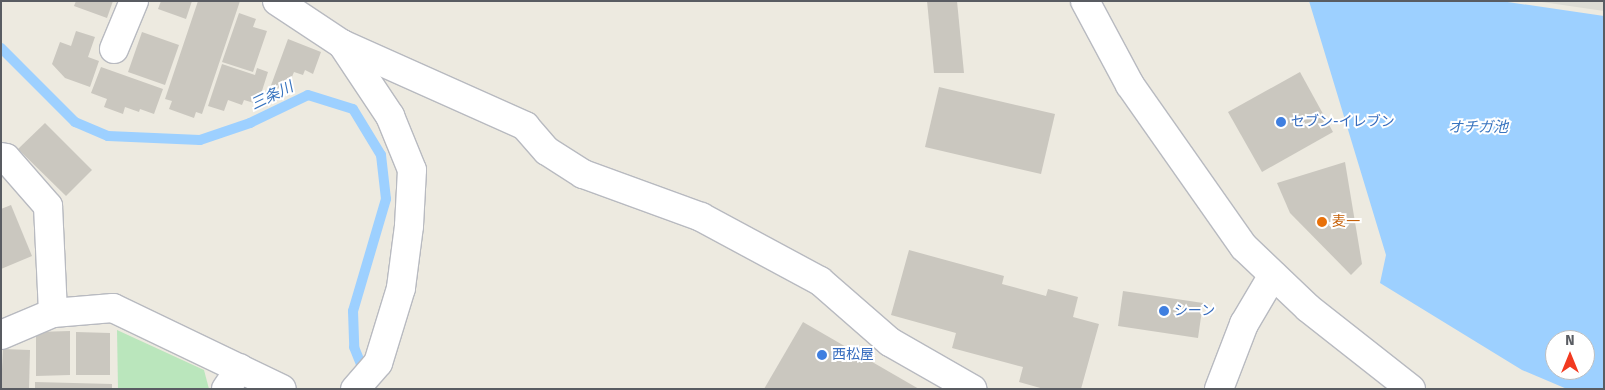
<!DOCTYPE html>
<meta charset="utf-8">
<style>
body{margin:0}
#map{position:relative;width:1605px;height:390px;overflow:hidden;background:#edeae0;font-family:"Fira Sans","Noto Sans JP",sans-serif}
div>[style]{position:absolute}
.industrial>*{inset:0;background:#dddcd4}
.green>*{inset:0;background:#bae6bc}
.water>*{inset:0;background:#9dd0ff}
.stream>*{height:10px;margin:-5px;padding:0 5px;transform-origin:5px;border-radius:5px;background:#9dd0ff}
.building>*{inset:0;background:#cac7bf}
.roads{filter:drop-shadow(1px 0 #b8bac0) drop-shadow(-1px 0 #b8bac0) drop-shadow(0 1px #b8bac0) drop-shadow(0 -1px #b8bac0)}
.minor>*{height:28px;margin:-14px;padding:0 14px;transform-origin:14px;border-radius:14px;background:#fff}
.tertiary>*{height:28px;margin:-14px;padding:0 14px;transform-origin:14px;border-radius:14px;background:#fff}
.dots>*{width:14px;height:14px;translate:-50% -50%;box-sizing:border-box;border:2px solid #fff;border-radius:50%}
span{translate:-50% -50%;white-space:nowrap;text-align:center;line-height:1.15;-webkit-text-stroke:4px #fff;paint-order:stroke}
.shop-label{font-size:14px;color:#366cbe}
.left{translate:0 -50%;text-align:left}
.food-label{font-size:14px;color:#c56008}
.water-label{font-size:15px;color:#3874bf;font-style:italic}
.frame{position:absolute;inset:0;border:2px solid #595c62;pointer-events:none}
.north{position:absolute;left:1545px;top:330px;width:50px;height:50px;box-sizing:border-box;background:#fff;border:1px solid #bdbec0;border-radius:50%;rotate:0deg;font-size:14px;font-weight:700;line-height:20px;text-align:center;color:#595c62}
.north::after{content:'';display:block;margin:auto;width:18px;height:22px;background:#f23a20;clip-path:polygon(50% 0,100% 100%,50% 72%,0 100%)}
</style>
<div id="map">
<div class="industrial">
<i style="clip-path:polygon(1535px 1px,1604px 1px,1604px 11px)"></i>
</div>
<div class="green">
<i style="clip-path:polygon(117px 330px,204px 370px,209px 389px,118px 389px)"></i>
</div>
<div class="water">
<i style="clip-path:polygon(evenodd,1309px 1px,1501px 1px,1604px 16px,1604px 389px,1567px 389px,1522px 370px,1380px 283px,1386px 255px,1309px 1px,1555px 340px,1585px 340px,1585px 370px,1555px 370px,1555px 340px)"></i>
</div>
<div class="stream">
<i style="left:1px;top:48px;width:105px;rotate:45deg"></i>
<i style="left:75px;top:122px;width:36px;rotate:23deg"></i>
<i style="left:108px;top:136px;width:92px;rotate:2.5deg"></i>
<i style="left:200px;top:140px;width:53px;rotate:-18.8deg"></i>
<i style="left:250px;top:123px;width:64px;rotate:-25.8deg"></i>
<i style="left:308px;top:95px;width:47px;rotate:17.3deg"></i>
<i style="left:353px;top:109px;width:54px;rotate:58.7deg"></i>
<i style="left:381px;top:155px;width:44px;rotate:83.5deg"></i>
<i style="left:386px;top:199px;width:117px;rotate:106.4deg"></i>
<i style="left:353px;top:311px;width:36px;rotate:88deg"></i>
<i style="left:354px;top:347px;width:29px;rotate:68deg"></i>
</div>
<div class="building">
<i style="clip-path:polygon(76px 1px,113px 1px,107px 18px,74px 6px)"></i>
<i style="clip-path:polygon(161px 1px,192px 1px,186px 19px,158px 9px)"></i>
<i style="clip-path:polygon(198px 1px,240px 1px,202px 114px,196px 112px,194px 118px,169px 109px,172px 101px,165px 99px)"></i>
<i style="clip-path:polygon(927px 1px,957px 1px,964px 73px,934px 73px)"></i>
<i style="clip-path:polygon(239px 13px,256px 19px,253px 27px,267px 31px,253px 72px,222px 62px)"></i>
<i style="clip-path:polygon(76px 31px,95px 37px,88px 57px,99px 61px,90px 87px,65px 78px,52px 64px,60px 42px,71px 46px)"></i>
<i style="clip-path:polygon(142px 32px,179px 45px,165px 85px,128px 72px)"></i>
<i style="clip-path:polygon(288px 39px,321px 52px,313px 74px,305px 70px,303px 75px,294px 72px,291px 79px,275px 90px,270px 88px)"></i>
<i style="clip-path:polygon(222px 64px,255px 75px,257px 68px,268px 72px,261px 94px,257px 93px,254px 103px,244px 100px,242px 105px,228px 100px,224px 111px,208px 106px)"></i>
<i style="clip-path:polygon(101px 67px,163px 89px,154px 114px,140px 109px,139px 112px,125px 107px,123px 114px,104px 107px,107px 99px,91px 93px)"></i>
<i style="clip-path:polygon(1300px 72px,1333px 132px,1262px 172px,1228px 112px)"></i>
<i style="clip-path:polygon(939px 87px,1055px 114px,1041px 174px,925px 147px)"></i>
<i style="clip-path:polygon(45px 123px,92px 170px,66px 196px,18px 149px)"></i>
<i style="clip-path:polygon(1345px 162px,1362px 264px,1351px 275px,1290px 213px,1277px 183px)"></i>
<i style="clip-path:polygon(11px 205px,32px 256px,1px 269px,1px 209px)"></i>
<i style="clip-path:polygon(909px 250px,1004px 276px,1002px 284px,1046px 296px,1048px 289px,1078px 297px,1073px 317px,1099px 324px,1081px 389px,1044px 389px,1019px 382px,1023px 367px,952px 348px,956px 333px,891px 315px)"></i>
<i style="clip-path:polygon(1123px 291px,1203px 303px,1198px 338px,1118px 326px)"></i>
<i style="clip-path:polygon(803px 322px,919px 389px,764px 389px)"></i>
<i style="clip-path:polygon(70px 331px,70px 375px,36px 376px,36px 332px)"></i>
<i style="clip-path:polygon(76px 332px,110px 333px,110px 375px,76px 375px)"></i>
<i style="clip-path:polygon(3px 349px,30px 350px,29px 389px,1px 389px)"></i>
<i style="clip-path:polygon(35px 382px,112px 384px,112px 389px,35px 389px)"></i>
</div>
<div class="roads">
<div class="minor">
<i style="left:277px;top:1px;width:78px;rotate:33.5deg"></i>
<i style="left:342px;top:44px;width:201px;rotate:24.1deg"></i>
<i style="left:525px;top:126px;width:33px;rotate:49deg"></i>
<i style="left:547px;top:151px;width:43px;rotate:32.6deg"></i>
<i style="left:583px;top:174px;width:126px;rotate:20deg"></i>
<i style="left:701px;top:217px;width:135px;rotate:28.3deg"></i>
<i style="left:820px;top:281px;width:93px;rotate:41.1deg"></i>
<i style="left:890px;top:342px;width:95px;rotate:29.8deg"></i>
<i style="left:342px;top:44px;width:87px;rotate:56.3deg"></i>
<i style="left:390px;top:116px;width:58px;rotate:67.8deg"></i>
<i style="left:412px;top:170px;width:56px;rotate:93.1deg"></i>
<i style="left:409px;top:226px;width:63px;rotate:97.4deg"></i>
<i style="left:401px;top:288px;width:78px;rotate:107deg"></i>
<i style="left:378px;top:363px;width:35px;rotate:131deg"></i>
<i style="left:114px;top:49px;width:52px;rotate:-67.4deg"></i>
<i style="left:1px;top:157px;width:5px;rotate:11deg"></i>
<i style="left:6px;top:158px;width:64px;rotate:48.8deg"></i>
<i style="left:48px;top:206px;width:107px;rotate:87.3deg"></i>
<i style="left:1px;top:335px;width:56px;rotate:-22.9deg"></i>
<i style="left:53px;top:313px;width:60px;rotate:-4.8deg"></i>
<i style="left:113px;top:308px;width:187px;rotate:25.6deg"></i>
<i style="left:226px;top:389px;width:25px;rotate:-56deg"></i>
</div>
<div class="tertiary">
<i style="left:1085px;top:1px;width:95px;rotate:61.8deg"></i>
<i style="left:1130px;top:85px;width:198px;rotate:54.9deg"></i>
<i style="left:1244px;top:247px;width:88px;rotate:43.6deg"></i>
<i style="left:1308px;top:308px;width:131px;rotate:38.2deg"></i>
<i style="left:1219px;top:389px;width:70px;rotate:-69deg"></i>
<i style="left:1244px;top:324px;width:57px;rotate:-59.4deg"></i>
</div>
</div>
<div class="dots">
<i style="left:1281px;top:122px;background:#3f7fe0"></i>
<i style="left:1322px;top:222px;background:#e8710a"></i>
<i style="left:1164px;top:311px;background:#3f7fe0"></i>
<i style="left:822px;top:355px;background:#3f7fe0"></i>
</div>
<div class="shop-label">
<span class="left" style="left:1291px;top:122px">セブン-イレブン</span>
<span class="left" style="left:1174px;top:311px">シーン</span>
<span class="left" style="left:832px;top:355px">西松屋</span>
</div>
<div class="food-label">
<span class="left" style="left:1332px;top:222px">麦一</span>
</div>
<div class="water-label">
<span style="left:272px;top:96px;rotate:-26deg">三条川</span>
<span style="left:1478px;top:128px">オチガ池</span>
</div>
<div class="frame"></div>
<div class="north">N</div>
</div>
